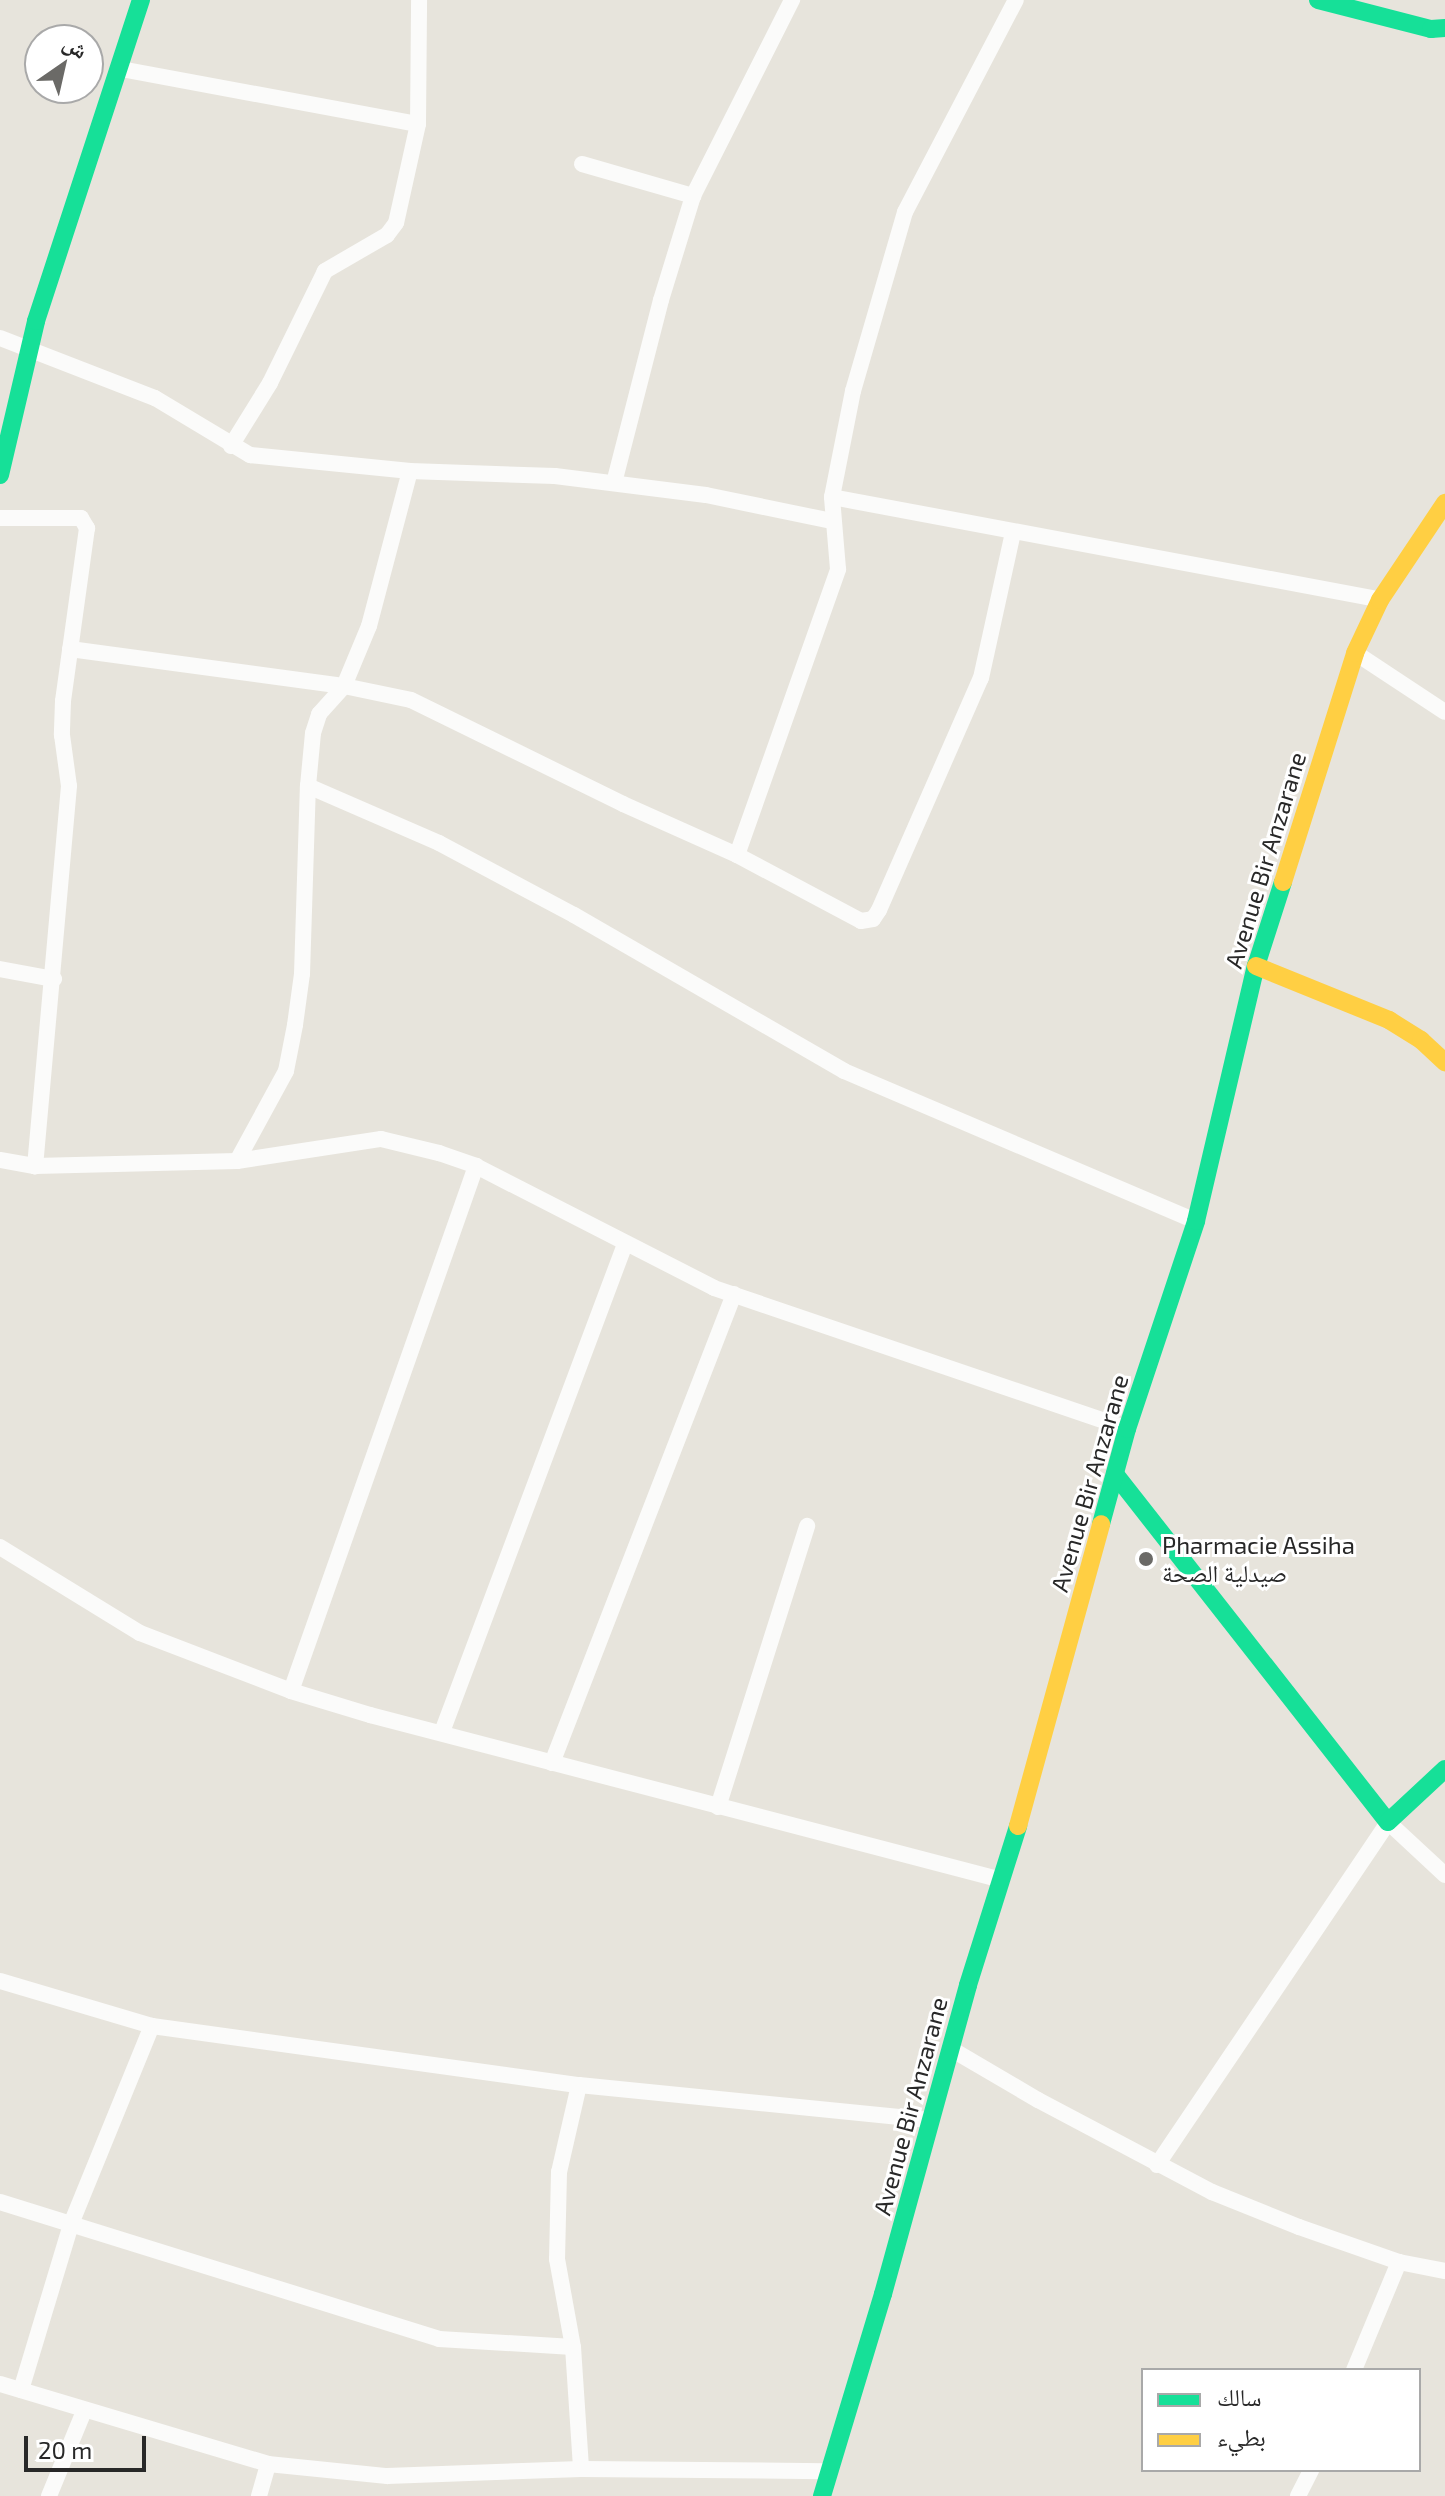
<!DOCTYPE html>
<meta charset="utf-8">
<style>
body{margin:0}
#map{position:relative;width:1445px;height:2496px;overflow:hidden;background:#e7e4dc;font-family:"Exo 2","Noto Naskh Arabic",sans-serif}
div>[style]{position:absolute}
.lane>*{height:16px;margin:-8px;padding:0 8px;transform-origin:8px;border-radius:8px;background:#fbfbfa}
.fast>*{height:18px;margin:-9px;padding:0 9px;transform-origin:9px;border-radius:9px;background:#16e098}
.slow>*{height:18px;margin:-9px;padding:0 9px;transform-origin:9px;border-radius:9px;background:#ffcf43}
.dots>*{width:22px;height:22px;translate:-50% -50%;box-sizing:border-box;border:4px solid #fff;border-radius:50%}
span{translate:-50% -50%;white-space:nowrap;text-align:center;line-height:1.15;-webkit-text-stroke:6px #fff;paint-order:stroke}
.street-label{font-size:24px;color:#282828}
.poi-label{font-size:24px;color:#282828}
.left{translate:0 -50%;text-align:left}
.legend{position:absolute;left:1141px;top:2368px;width:280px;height:104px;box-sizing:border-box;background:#fff;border:2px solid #a9a9a9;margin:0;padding:10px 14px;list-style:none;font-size:24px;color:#282828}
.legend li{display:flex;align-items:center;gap:16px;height:40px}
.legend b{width:40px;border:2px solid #a9a9a9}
.north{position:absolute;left:24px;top:24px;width:80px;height:80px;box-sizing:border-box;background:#fff;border:2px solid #a9a9a9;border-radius:50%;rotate:34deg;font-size:22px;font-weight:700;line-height:32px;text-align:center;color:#282828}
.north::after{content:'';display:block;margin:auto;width:28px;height:36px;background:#6b6a67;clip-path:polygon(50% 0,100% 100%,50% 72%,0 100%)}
.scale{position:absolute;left:24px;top:2436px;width:122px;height:36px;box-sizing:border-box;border:4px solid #282828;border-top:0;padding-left:10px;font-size:24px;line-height:28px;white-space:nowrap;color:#282828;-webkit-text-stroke:6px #fff;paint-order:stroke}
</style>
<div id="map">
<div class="lane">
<i style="left:121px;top:69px;width:302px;rotate:10.5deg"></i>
<i style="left:418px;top:124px;width:101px;rotate:102.5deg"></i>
<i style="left:396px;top:223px;width:15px;rotate:127deg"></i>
<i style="left:387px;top:235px;width:72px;rotate:149.9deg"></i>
<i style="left:325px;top:271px;width:125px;rotate:116.2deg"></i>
<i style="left:270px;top:383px;width:74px;rotate:121.8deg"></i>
<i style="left:418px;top:124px;width:124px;rotate:-89.5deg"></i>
<i style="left:582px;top:164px;width:116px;rotate:16.1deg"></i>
<i style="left:0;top:338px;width:166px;rotate:21.2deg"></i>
<i style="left:155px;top:398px;width:111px;rotate:31deg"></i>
<i style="left:250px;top:455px;width:161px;rotate:5.7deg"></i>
<i style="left:410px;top:471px;width:145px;rotate:2deg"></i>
<i style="left:555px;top:476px;width:152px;rotate:7.2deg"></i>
<i style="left:706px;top:495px;width:128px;rotate:11.7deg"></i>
<i style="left:614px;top:483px;width:189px;rotate:-75.6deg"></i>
<i style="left:661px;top:300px;width:109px;rotate:-72.9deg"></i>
<i style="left:693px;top:196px;width:220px;rotate:-63.2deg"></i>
<i style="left:832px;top:497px;width:554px;rotate:10.6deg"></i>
<i style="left:0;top:518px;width:81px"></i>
<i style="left:81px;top:518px;width:12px;rotate:59deg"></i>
<i style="left:87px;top:528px;width:175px;rotate:97.9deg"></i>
<i style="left:63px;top:701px;width:34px;rotate:92deg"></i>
<i style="left:62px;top:735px;width:51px;rotate:82.2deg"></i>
<i style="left:69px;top:786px;width:382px;rotate:95.1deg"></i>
<i style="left:35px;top:1166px;width:202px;rotate:-1.4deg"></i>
<i style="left:237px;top:1161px;width:102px;rotate:-61.4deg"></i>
<i style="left:286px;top:1071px;width:47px;rotate:-78.9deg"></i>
<i style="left:295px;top:1025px;width:51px;rotate:-82.2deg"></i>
<i style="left:302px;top:974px;width:188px;rotate:-88.2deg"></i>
<i style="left:308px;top:786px;width:53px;rotate:-84.6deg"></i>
<i style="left:313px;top:733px;width:20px;rotate:-72deg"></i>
<i style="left:319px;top:714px;width:38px;rotate:-48deg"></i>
<i style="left:344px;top:686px;width:65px;rotate:-67.4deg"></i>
<i style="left:369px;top:626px;width:160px;rotate:-75.2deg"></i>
<i style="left:70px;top:649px;width:276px;rotate:7.7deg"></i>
<i style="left:344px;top:686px;width:68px;rotate:11.8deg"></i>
<i style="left:411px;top:700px;width:236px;rotate:26.1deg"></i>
<i style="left:623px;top:804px;width:125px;rotate:24.1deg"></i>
<i style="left:737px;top:855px;width:140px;rotate:28deg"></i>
<i style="left:861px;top:921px;width:12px;rotate:-9deg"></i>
<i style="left:873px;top:919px;width:11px;rotate:-56deg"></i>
<i style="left:879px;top:910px;width:253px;rotate:-66.3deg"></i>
<i style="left:981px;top:678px;width:149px;rotate:-77.6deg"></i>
<i style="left:1357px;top:654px;width:105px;rotate:33.4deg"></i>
<i style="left:308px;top:786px;width:143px;rotate:23.5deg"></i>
<i style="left:439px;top:843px;width:153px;rotate:28.1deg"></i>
<i style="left:574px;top:915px;width:312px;rotate:30deg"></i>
<i style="left:844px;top:1071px;width:380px;rotate:23.1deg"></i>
<i style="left:737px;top:855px;width:303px;rotate:-70.5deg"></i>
<i style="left:838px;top:569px;width:72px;rotate:-94.8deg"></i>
<i style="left:832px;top:497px;width:108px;rotate:-78.8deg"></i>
<i style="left:853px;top:391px;width:186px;rotate:-73.8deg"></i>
<i style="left:905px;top:212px;width:239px;rotate:-62.4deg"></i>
<i style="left:0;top:969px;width:55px;rotate:10.5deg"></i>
<i style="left:0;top:1160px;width:36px;rotate:10deg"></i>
<i style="left:237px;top:1161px;width:146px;rotate:-8.7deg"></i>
<i style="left:381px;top:1139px;width:60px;rotate:13.6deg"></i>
<i style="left:439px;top:1153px;width:39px;rotate:19deg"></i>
<i style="left:476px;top:1166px;width:267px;rotate:27.1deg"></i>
<i style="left:714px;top:1288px;width:434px;rotate:18.8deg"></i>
<i style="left:0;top:1547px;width:164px;rotate:31.6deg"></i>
<i style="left:140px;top:1633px;width:162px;rotate:21deg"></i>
<i style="left:291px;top:1691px;width:83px;rotate:16.9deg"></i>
<i style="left:370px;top:1715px;width:653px;rotate:14.63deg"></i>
<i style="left:291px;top:1691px;width:557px;rotate:-70.59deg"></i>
<i style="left:442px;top:1732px;width:521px;rotate:-69.44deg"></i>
<i style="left:552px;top:1763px;width:503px;rotate:-68.79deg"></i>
<i style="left:718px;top:1807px;width:295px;rotate:-72.4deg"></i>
<i style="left:0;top:1981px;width:159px;rotate:16.5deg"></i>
<i style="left:152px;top:2026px;width:431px;rotate:7.9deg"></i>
<i style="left:579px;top:2085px;width:352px;rotate:5.7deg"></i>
<i style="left:951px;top:2049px;width:101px;rotate:30.4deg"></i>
<i style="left:1038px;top:2100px;width:197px;rotate:27.9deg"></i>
<i style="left:1212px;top:2192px;width:94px;rotate:21.9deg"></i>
<i style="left:1299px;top:2227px;width:106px;rotate:19.3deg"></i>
<i style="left:1399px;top:2262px;width:47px;rotate:11.1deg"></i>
<i style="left:579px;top:2085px;width:89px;rotate:102.9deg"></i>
<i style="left:559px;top:2172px;width:87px;rotate:91.3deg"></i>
<i style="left:557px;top:2259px;width:89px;rotate:79.7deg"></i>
<i style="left:573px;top:2347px;width:122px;rotate:86.2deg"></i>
<i style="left:1157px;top:2165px;width:414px;rotate:-56deg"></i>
<i style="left:1388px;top:1822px;width:78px;rotate:42.9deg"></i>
<i style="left:0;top:2202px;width:460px;rotate:17.3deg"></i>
<i style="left:439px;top:2339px;width:134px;rotate:3.4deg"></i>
<i style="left:1354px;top:2370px;width:117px;rotate:-67.4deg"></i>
<i style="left:0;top:2384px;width:280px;rotate:16.6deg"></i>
<i style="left:268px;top:2464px;width:120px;rotate:5.8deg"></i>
<i style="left:387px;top:2476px;width:194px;rotate:-2.1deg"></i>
<i style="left:581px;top:2469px;width:245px;rotate:0.5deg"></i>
<i style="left:21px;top:2390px;width:173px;rotate:-73.2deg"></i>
<i style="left:71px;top:2224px;width:214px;rotate:-67.8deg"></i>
<i style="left:49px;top:2496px;width:92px;rotate:-67.6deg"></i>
<i style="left:259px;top:2496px;width:33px;rotate:-74deg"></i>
<i style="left:1298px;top:2496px;width:29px;rotate:-63deg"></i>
</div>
<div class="fast">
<i style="left:1318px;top:0;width:117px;rotate:14.4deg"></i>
<i style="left:1431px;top:29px;width:14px;rotate:-4deg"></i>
<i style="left:0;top:475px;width:158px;rotate:-76.8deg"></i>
<i style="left:36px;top:321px;width:338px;rotate:-71.9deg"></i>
<i style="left:1115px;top:1474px;width:442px;rotate:51.9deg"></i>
<i style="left:1388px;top:1822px;width:78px;rotate:-42.9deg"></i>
<i style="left:1101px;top:1524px;width:98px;rotate:-74.7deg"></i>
<i style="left:1127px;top:1429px;width:219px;rotate:-71.6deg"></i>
<i style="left:1196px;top:1221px;width:262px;rotate:-76.8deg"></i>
<i style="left:1256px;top:966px;width:88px;rotate:-72.2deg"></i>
<i style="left:822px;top:2496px;width:211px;rotate:-73.2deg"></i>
<i style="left:883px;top:2294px;width:320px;rotate:-74.6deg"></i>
<i style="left:968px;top:1985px;width:167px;rotate:-72.5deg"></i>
</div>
<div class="slow">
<i style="left:1283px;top:882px;width:240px;rotate:-72.5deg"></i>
<i style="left:1355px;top:653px;width:59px;rotate:-64.7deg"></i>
<i style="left:1380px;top:600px;width:117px;rotate:-56.2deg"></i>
<i style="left:1256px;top:966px;width:144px;rotate:22.1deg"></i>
<i style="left:1389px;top:1020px;width:38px;rotate:32deg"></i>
<i style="left:1421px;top:1040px;width:33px;rotate:43deg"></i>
<i style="left:1018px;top:1826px;width:313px;rotate:-74.6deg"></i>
</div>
<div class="dots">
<i style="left:1146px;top:1559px;background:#6b6a67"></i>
</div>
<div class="street-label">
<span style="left:1265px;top:860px;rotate:-73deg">Avenue Bir Anzarane</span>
<span style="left:1089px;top:1483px;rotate:-74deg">Avenue Bir Anzarane</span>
<span style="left:910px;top:2106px;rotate:-75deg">Avenue Bir Anzarane</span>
</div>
<div class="poi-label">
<span class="left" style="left:1162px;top:1559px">Pharmacie Assiha<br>صيدلية الصحة</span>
</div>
<ul class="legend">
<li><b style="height:10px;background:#16e098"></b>سالك</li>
<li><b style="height:10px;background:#ffcf43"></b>بطيء</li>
</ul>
<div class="north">ش</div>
<div class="scale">20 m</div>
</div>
